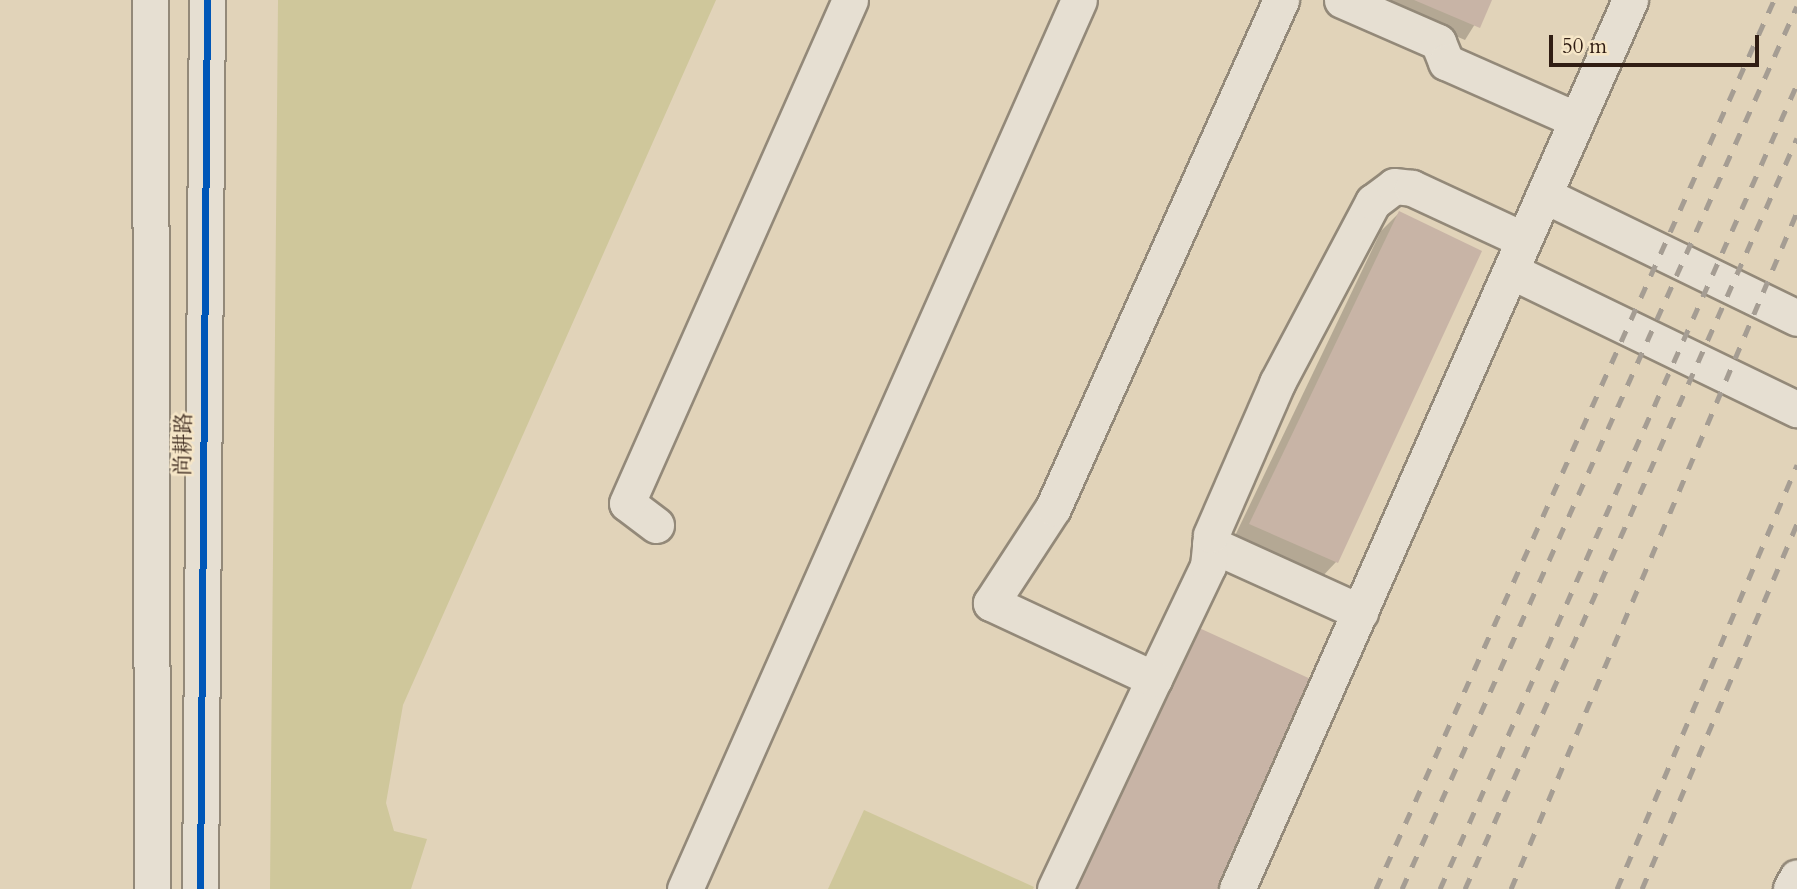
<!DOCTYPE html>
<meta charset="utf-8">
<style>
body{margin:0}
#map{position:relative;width:1797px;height:889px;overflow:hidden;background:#e1d3b9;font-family:Cardo,"Noto Serif SC",serif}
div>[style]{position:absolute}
.green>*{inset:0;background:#cfc79b}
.shadow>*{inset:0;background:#0003}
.building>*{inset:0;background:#c8b4a6}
.roads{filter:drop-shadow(2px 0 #938979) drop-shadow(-2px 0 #938979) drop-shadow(0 2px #938979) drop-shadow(0 -2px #938979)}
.minor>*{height:35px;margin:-17.5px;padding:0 17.5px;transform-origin:17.5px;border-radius:17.5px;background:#e6dfd2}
.rail>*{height:5px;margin-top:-2.5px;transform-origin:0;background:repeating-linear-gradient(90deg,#a59d93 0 12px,transparent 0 24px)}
.cycleway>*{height:7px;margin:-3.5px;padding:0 3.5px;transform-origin:3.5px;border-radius:3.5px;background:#0057b8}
span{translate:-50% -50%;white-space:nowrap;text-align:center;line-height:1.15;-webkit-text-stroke:5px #f6e6c7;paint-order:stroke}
.street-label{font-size:21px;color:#301d13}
.scale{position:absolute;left:1549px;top:35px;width:210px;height:32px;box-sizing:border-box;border:4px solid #301d13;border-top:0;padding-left:9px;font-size:21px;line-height:24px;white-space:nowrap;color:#301d13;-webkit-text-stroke:5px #f6e6c7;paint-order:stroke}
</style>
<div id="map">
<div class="green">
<i style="clip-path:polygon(278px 0,716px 0,403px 705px,386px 803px,394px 831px,427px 839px,411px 889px,270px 889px)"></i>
<i style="clip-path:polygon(864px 810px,1034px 887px,1033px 889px,828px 889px)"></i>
</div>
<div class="shadow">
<i style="clip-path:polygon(1371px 0,1490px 0,1465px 40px)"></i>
<i style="clip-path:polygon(1399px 213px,1336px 562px,1319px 580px,1232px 542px,1381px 231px)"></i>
<i style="clip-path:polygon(1179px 647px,1218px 889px,1069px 889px)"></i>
</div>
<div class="building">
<i style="clip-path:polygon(1414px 0,1492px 0,1480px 28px)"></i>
<i style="clip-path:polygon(1399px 211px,1482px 251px,1338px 563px,1249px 524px)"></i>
<i style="clip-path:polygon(1197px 627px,1315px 681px,1220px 889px,1077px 889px)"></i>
</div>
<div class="roads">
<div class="minor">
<i style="left:150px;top:0;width:889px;rotate:89.87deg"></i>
<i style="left:1342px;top:0;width:105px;rotate:23.6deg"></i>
<i style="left:1438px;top:42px;width:22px;rotate:68deg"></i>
<i style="left:1446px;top:62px;width:143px;rotate:23.9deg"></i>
<i style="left:1544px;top:195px;width:281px;rotate:25.9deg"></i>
<i style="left:1511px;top:271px;width:318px;rotate:25.8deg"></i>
<i style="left:656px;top:525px;width:36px;rotate:-143deg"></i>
<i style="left:627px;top:503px;width:550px;rotate:-66.09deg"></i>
<i style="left:1210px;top:544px;width:165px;rotate:24.4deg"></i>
<i style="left:1154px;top:679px;width:125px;rotate:-64.5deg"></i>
<i style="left:1208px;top:566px;width:31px;rotate:-84deg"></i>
<i style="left:1211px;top:535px;width:166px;rotate:-66.5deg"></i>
<i style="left:1277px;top:383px;width:205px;rotate:-62.1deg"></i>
<i style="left:1373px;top:202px;width:26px;rotate:-37deg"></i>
<i style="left:1394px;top:186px;width:18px;rotate:6deg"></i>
<i style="left:1412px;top:188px;width:123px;rotate:24.9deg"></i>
<i style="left:200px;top:889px;width:889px;rotate:-89.55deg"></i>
<i style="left:685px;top:889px;width:972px;rotate:-66.1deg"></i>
<i style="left:1055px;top:889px;width:232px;rotate:-64.8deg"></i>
<i style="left:1154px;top:679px;width:180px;rotate:-155deg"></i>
<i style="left:991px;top:603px;width:113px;rotate:-56.9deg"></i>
<i style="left:1053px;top:508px;width:557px;rotate:-65.83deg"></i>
<i style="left:1237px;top:889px;width:972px;rotate:-66.15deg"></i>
<i style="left:1791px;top:889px;width:13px;rotate:-63deg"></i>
</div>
</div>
<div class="rail">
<i style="left:1376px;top:889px;width:974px;rotate:-65.88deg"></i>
<i style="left:1402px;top:889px;width:967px;rotate:-65.9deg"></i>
<i style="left:1440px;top:889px;width:881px;rotate:-66.08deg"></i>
<i style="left:1465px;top:889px;width:821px;rotate:-66.15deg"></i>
<i style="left:1511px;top:889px;width:735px;rotate:-67.1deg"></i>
<i style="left:1617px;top:889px;width:461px;rotate:-67deg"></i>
<i style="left:1642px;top:889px;width:397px;rotate:-67deg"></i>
</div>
<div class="cycleway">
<i style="left:200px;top:889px;width:889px;rotate:-89.55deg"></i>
</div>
<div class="street-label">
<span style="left:184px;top:444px;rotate:-89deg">尚耕路</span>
</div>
<div class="scale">50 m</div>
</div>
